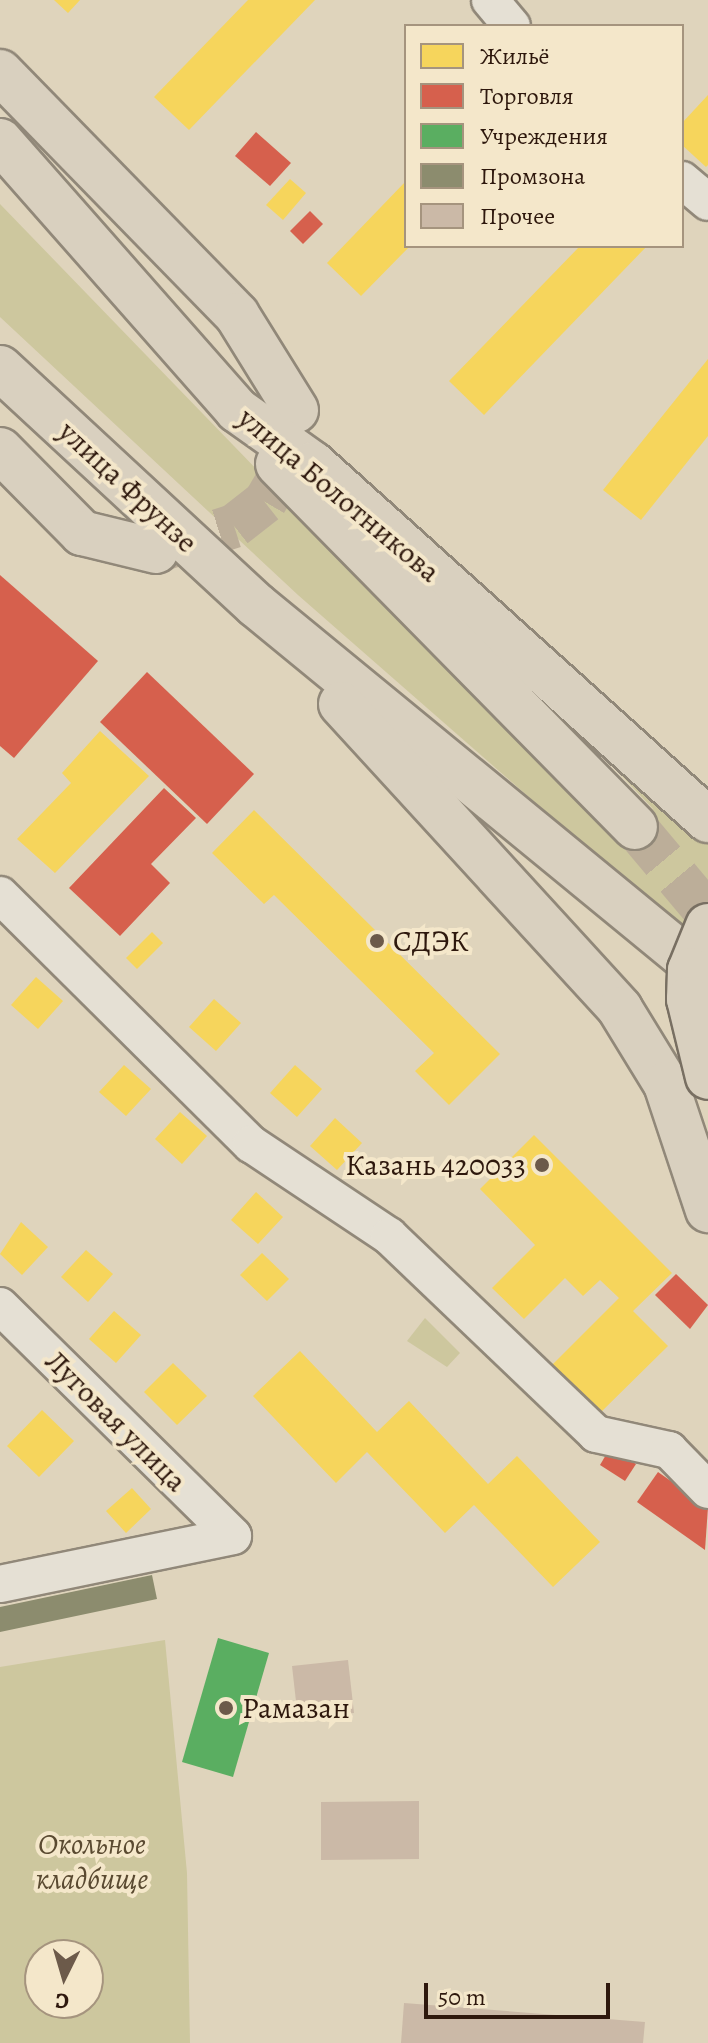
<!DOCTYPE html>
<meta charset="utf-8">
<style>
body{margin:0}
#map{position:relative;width:708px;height:2043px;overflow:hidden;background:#dfd4bc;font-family:Alegreya,serif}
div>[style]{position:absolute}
.green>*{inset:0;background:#cdc79e}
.homes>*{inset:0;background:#f6d55c}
.shops>*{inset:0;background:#d6604d}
.public>*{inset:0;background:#5aae61}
.industry>*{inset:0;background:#8c8c6e}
.building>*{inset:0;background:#cbb9a7}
.major-tunnel>*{height:44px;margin-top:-22px;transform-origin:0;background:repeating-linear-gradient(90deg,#bcae99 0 44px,transparent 0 66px)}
.roads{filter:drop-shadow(2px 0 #918879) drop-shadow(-2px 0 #918879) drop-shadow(0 2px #918879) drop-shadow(0 -2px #918879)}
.minor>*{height:36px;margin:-18px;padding:0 18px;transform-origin:18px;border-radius:18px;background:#e5e0d4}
.major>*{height:44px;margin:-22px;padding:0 22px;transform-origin:22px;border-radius:22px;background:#d9d0bf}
.bridges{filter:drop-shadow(2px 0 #786f62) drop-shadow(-2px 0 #786f62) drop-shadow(0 2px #786f62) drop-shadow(0 -2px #786f62)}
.major-bridge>*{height:44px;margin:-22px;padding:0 22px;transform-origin:22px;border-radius:22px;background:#d9d0bf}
.dots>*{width:22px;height:22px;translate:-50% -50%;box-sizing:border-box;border:4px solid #f4e7ca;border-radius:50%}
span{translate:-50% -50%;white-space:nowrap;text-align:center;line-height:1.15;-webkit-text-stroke:8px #f4e7ca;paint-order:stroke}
.street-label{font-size:30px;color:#2e180d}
.poi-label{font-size:30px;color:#2e180d}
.left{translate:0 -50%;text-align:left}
.right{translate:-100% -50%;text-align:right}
.park-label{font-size:30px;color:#5a4a31;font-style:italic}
.legend{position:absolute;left:404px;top:24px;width:280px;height:224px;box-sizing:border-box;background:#f4e7ca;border:2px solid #a5947e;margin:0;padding:10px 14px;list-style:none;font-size:24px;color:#2e180d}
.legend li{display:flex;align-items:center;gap:16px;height:40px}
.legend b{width:40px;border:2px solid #a5947e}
.north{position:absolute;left:24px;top:1939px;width:80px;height:80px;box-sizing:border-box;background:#f4e7ca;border:2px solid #a5947e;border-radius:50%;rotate:185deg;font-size:22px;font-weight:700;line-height:32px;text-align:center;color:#2e180d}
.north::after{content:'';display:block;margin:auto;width:28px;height:36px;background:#6c5a4a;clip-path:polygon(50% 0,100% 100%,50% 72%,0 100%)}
.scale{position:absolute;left:424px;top:1983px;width:186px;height:36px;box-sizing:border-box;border:4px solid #2e180d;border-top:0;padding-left:10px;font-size:24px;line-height:28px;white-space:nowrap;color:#2e180d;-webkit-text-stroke:6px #f4e7ca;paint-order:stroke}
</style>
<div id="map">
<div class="green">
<i style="clip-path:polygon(0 204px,616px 841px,653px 809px,588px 740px,708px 844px,708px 944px,651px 904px,298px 595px,0 317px)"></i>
<i style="clip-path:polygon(425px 1318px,460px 1353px,447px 1367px,407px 1341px)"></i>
<i style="clip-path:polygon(evenodd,165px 1640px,187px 1873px,190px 2043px,0 2043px,0 1667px,165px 1640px,88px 1955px,88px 2003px,40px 2003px,40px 1955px,88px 1955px)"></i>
</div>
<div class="homes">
<i style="clip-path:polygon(54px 0,80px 0,68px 13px)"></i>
<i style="clip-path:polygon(248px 0,315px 0,189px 130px,154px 97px)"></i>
<i style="clip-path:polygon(708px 95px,708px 165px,706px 167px,682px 145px,682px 123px)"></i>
<i style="clip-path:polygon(290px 179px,306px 193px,283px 220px,266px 205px)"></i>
<i style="clip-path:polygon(406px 181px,410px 246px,361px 296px,327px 263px)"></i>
<i style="clip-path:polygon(580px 246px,647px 246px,484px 415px,449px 381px)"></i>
<i style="clip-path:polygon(708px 359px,708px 436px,641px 520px,603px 490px)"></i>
<i style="clip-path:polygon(100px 731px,149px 776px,55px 873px,17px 839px,71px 783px,62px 773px)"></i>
<i style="clip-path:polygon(254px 810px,500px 1054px,449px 1105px,415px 1071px,434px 1053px,274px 895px,264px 904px,212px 853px)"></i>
<i style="clip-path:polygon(152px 932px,163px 943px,137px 969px,126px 958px)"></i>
<i style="clip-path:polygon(36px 977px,63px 1001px,38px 1029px,11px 1005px)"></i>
<i style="clip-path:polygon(214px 999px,241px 1023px,216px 1051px,189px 1027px)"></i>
<i style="clip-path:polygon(124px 1065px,151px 1089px,126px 1116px,99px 1092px)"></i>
<i style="clip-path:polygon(295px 1065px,322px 1089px,297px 1117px,270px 1093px)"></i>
<i style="clip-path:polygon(180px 1112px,207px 1136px,182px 1164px,155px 1139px)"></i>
<i style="clip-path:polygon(335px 1118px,362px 1143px,337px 1170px,310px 1146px)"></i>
<i style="clip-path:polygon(534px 1135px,672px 1273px,633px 1311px,668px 1346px,599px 1414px,551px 1366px,619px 1298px,600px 1280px,583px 1296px,565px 1278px,524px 1319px,492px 1288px,535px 1245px,480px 1189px)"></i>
<i style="clip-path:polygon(256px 1192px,283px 1217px,258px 1244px,231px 1220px)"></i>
<i style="clip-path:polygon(21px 1222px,48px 1247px,22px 1275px,0 1254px)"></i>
<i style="clip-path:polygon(86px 1250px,113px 1274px,88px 1302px,61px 1277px)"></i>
<i style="clip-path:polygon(262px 1253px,289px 1279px,267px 1301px,240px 1275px)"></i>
<i style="clip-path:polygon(114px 1311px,141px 1335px,116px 1363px,89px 1339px)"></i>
<i style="clip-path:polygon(300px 1351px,377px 1432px,409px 1401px,488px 1484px,517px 1456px,600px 1542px,553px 1587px,474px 1505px,445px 1533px,367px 1452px,336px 1483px,253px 1396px)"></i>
<i style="clip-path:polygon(173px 1363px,207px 1396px,177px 1425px,144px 1392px)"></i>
<i style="clip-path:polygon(42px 1410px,74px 1441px,39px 1477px,7px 1446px)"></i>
<i style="clip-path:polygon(132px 1488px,151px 1509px,126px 1533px,106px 1511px)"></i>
</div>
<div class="shops">
<i style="clip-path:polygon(256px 132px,291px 163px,270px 186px,235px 156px)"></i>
<i style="clip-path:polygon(310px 211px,323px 224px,303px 244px,290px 231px)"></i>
<i style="clip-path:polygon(0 575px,98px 661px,14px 758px,0 746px)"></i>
<i style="clip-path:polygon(147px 672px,254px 774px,207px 824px,100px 722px)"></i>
<i style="clip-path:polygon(164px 788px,196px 818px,151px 864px,170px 883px,120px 936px,69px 888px)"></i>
<i style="clip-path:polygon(676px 1274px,708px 1305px,690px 1329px,655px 1295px)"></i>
<i style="clip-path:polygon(610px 1448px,636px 1464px,625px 1481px,600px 1465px)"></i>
<i style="clip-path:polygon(658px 1472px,708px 1507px,705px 1550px,637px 1502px)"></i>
</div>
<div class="public">
<i style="clip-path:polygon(218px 1638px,269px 1653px,233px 1777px,182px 1762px)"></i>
</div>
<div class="industry">
<i style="clip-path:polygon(152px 1575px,157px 1599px,0 1632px,0 1607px)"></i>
</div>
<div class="building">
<i style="clip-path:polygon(348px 1660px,354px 1713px,298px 1719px,292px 1666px)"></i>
<i style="clip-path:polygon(419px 1801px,419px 1859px,321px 1860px,321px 1802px)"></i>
<i style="clip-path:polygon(404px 2003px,645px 2022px,643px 2043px,401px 2043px)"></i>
</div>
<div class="major-tunnel">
<i style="left:156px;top:551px;width:82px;rotate:-17.8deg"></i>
<i style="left:234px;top:526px;width:39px;rotate:-38deg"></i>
<i style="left:265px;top:502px;width:48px;rotate:-59.7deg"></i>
<i style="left:289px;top:461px;width:24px;rotate:-81deg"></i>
<i style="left:635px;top:827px;width:114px;rotate:50deg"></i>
</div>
<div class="roads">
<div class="minor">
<i style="left:490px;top:0;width:34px;rotate:50deg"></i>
<i style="left:682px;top:180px;width:34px;rotate:40deg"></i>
<i style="left:0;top:895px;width:354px;rotate:44.8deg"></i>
<i style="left:251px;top:1144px;width:166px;rotate:33.7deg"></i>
<i style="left:389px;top:1236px;width:286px;rotate:43.7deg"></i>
<i style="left:596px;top:1434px;width:75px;rotate:12.4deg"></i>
<i style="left:669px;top:1450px;width:56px;rotate:45.7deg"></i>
<i style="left:0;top:1306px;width:327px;rotate:44.6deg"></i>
<i style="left:0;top:1584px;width:238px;rotate:-11.6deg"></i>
</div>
<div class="major">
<i style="left:0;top:72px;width:339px;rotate:45.7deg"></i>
<i style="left:237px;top:315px;width:112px;rotate:58.2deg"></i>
<i style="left:0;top:141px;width:359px;rotate:48.6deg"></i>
<i style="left:237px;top:410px;width:93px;rotate:35.4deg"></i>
<i style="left:313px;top:464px;width:532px;rotate:42.03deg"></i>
<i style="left:0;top:368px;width:349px;rotate:42.8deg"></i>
<i style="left:256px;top:605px;width:585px;rotate:39.38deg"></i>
<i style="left:0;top:450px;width:117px;rotate:45.3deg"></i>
<i style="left:82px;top:533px;width:76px;rotate:13.7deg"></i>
<i style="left:278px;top:464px;width:509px;rotate:45.48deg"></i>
<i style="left:341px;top:704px;width:413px;rotate:47.5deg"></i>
<i style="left:620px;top:1009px;width:88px;rotate:58.5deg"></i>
<i style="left:666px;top:1084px;width:133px;rotate:71.6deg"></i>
</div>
</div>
<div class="bridges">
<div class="major-bridge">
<i style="left:708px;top:926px;width:48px;rotate:112.2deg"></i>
<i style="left:690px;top:970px;width:29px;rotate:92deg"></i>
<i style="left:689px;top:999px;width:80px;rotate:76.3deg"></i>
</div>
</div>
<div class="dots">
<i style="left:377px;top:941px;background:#6c5a4a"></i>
<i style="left:542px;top:1165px;background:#6c5a4a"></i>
<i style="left:226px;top:1708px;background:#6c5a4a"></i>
</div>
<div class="street-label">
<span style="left:128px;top:487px;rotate:43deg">улица Фрунзе</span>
<span style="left:339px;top:495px;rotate:40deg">улица Болотникова</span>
<span style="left:116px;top:1421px;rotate:45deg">Луговая улица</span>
</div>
<div class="poi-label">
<span class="left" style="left:393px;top:941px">СДЭК</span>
<span class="right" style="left:526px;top:1165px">Казань 420033</span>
<span class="left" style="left:242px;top:1708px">Рамазан</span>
</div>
<div class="park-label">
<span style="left:92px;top:1861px">Окольное<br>кладбище</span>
</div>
<ul class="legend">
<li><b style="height:22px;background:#f6d55c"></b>Жильё</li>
<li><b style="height:22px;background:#d6604d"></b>Торговля</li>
<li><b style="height:22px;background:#5aae61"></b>Учреждения</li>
<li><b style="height:22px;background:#8c8c6e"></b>Промзона</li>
<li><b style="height:22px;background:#cbb9a7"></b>Прочее</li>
</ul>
<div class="north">С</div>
<div class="scale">50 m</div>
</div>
